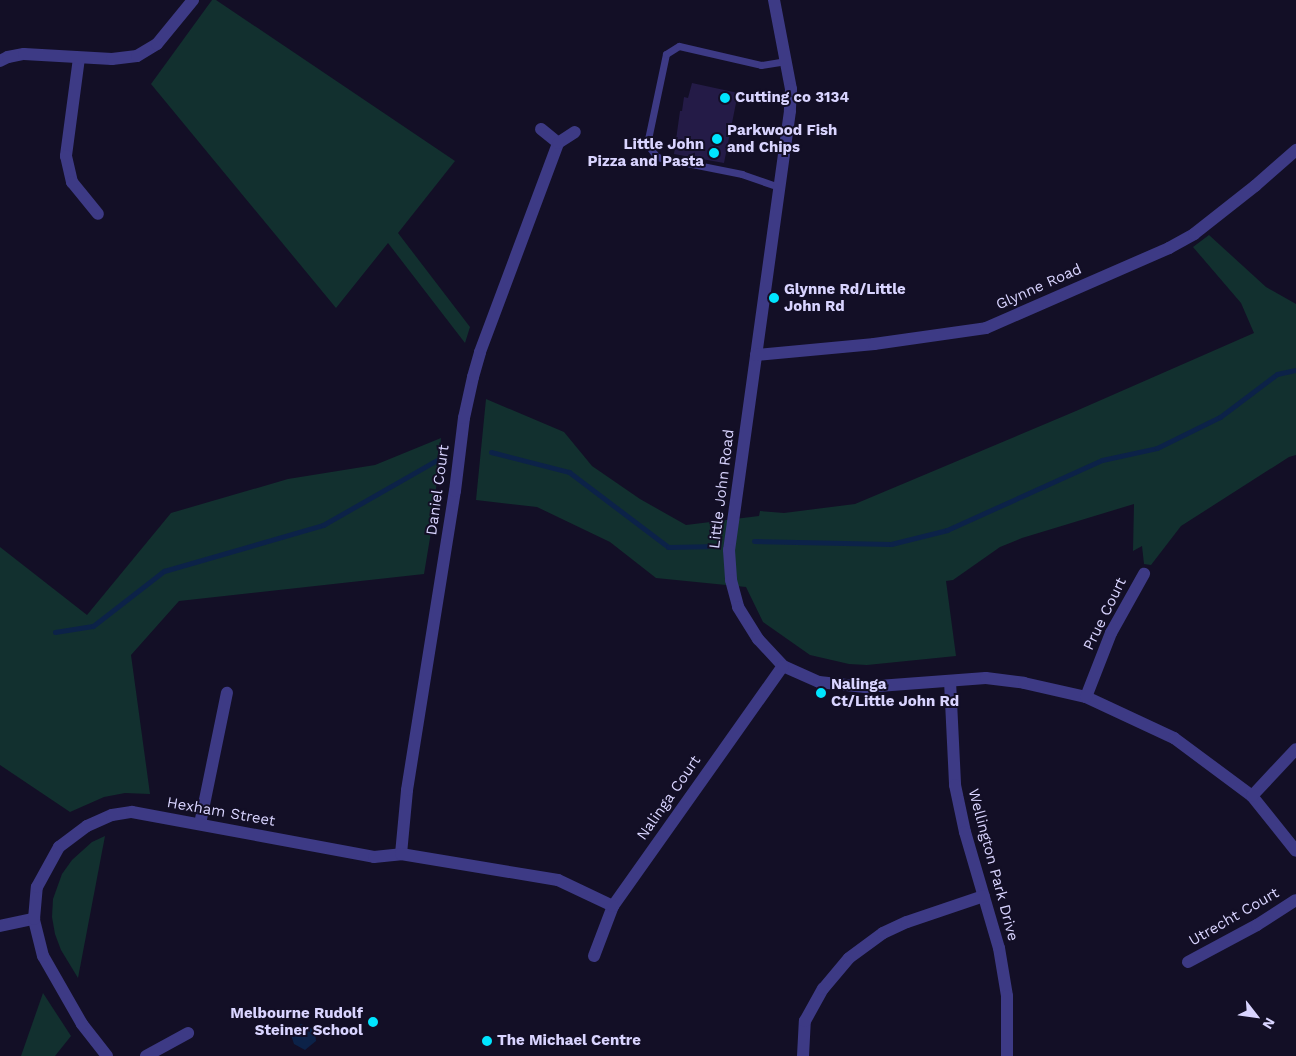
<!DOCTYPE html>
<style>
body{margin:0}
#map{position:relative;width:1296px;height:1056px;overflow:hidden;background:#130f26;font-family:"Work Sans",sans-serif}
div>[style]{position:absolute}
.green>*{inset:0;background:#12302f}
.water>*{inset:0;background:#0c2248}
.stream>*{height:5px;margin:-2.5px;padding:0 2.5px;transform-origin:2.5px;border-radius:2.5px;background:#0c2248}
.building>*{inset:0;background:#241b47}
.service>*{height:7px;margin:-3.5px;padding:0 3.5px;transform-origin:3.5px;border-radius:3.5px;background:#3d3a85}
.minor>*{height:12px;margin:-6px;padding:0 6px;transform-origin:6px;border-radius:6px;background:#3d3a85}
.dots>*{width:14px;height:14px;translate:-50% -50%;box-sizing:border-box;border:2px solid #130f26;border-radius:50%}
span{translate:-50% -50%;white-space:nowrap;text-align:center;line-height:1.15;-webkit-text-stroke:4px #130f26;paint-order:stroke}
.poi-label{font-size:15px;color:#d9d4ff;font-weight:700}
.left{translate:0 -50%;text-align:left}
.right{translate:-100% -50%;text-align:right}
.street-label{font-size:15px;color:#d9d4ff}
.north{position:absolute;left:1231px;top:991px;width:50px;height:50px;-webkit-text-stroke:4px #130f26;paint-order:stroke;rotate:120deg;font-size:14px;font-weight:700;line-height:20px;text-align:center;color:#d9d4ff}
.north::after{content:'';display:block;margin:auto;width:18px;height:22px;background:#d9d4ff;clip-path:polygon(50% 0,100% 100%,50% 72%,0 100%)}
</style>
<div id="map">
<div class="green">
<i style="clip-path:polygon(212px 0,216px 0,455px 161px,398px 233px,470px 327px,465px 343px,388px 243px,336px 308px,151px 84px)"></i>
<i style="clip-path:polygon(1209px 235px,1266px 287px,1296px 304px,1296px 455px,1289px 457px,1181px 526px,1151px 565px,1144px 564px,1142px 546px,1133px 551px,1134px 504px,1022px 538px,1000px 547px,953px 580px,946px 581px,956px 656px,867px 665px,849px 664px,810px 655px,763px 622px,746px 587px,656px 578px,610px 542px,537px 507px,476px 500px,486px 399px,564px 432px,592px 466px,640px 499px,686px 525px,759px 516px,760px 511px,784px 513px,855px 504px,1076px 411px,1254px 333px,1241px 303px,1193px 247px)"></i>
<i style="clip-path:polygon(441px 438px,433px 520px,424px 574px,179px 601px,131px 655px,150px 794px,125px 793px,104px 797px,70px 812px,0 765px,0 547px,87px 615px,171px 513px,288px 479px,375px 465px)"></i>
<i style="clip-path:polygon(105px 836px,78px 978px,61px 950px,55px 934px,52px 917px,53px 899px,62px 874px,72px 860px,92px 842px)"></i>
<i style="clip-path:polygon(43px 993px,71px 1036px,55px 1056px,21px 1056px)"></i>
</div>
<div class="water">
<i style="clip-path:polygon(301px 1024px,315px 1030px,316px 1041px,305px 1050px,294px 1044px,290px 1032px)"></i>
</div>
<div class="stream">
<i style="left:491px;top:452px;width:81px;rotate:14.4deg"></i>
<i style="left:569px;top:472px;width:124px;rotate:37.1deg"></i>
<i style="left:668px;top:547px;width:39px;rotate:-1deg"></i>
<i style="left:754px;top:541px;width:137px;rotate:1.3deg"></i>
<i style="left:891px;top:544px;width:58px;rotate:-14deg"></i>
<i style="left:947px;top:530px;width:170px;rotate:-24.3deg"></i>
<i style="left:1102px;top:460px;width:56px;rotate:-12.3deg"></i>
<i style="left:1157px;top:448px;width:70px;rotate:-26.2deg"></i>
<i style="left:1220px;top:417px;width:71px;rotate:-37deg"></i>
<i style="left:1277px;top:374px;width:19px;rotate:-12deg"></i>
<i style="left:55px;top:632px;width:38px;rotate:-9deg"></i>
<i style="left:93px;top:626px;width:90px;rotate:-37.8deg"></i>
<i style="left:164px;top:571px;width:166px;rotate:-16.1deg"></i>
<i style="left:323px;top:525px;width:137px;rotate:-29.7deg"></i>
</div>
<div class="building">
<i style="clip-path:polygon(692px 83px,738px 93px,724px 163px,674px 154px,680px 111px,682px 111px,684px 97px,688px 98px)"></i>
</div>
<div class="service">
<i style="left:779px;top:187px;width:39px;rotate:-161deg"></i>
<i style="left:742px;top:174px;width:87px;rotate:-168.7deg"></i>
<i style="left:657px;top:157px;width:16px;rotate:-128deg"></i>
<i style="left:647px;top:144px;width:92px;rotate:-78.1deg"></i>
<i style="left:666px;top:54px;width:15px;rotate:-32deg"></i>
<i style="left:679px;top:46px;width:84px;rotate:13deg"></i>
<i style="left:761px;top:65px;width:24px;rotate:-9deg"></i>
</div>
<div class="minor">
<i style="left:774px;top:0;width:91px;rotate:79.2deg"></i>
<i style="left:791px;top:89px;width:22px;rotate:93deg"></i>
<i style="left:790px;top:111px;width:443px;rotate:97.9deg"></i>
<i style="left:729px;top:550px;width:30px;rotate:86deg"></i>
<i style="left:731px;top:580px;width:28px;rotate:75deg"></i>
<i style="left:738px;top:607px;width:38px;rotate:58deg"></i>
<i style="left:758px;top:639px;width:37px;rotate:47deg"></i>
<i style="left:783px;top:666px;width:39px;rotate:24deg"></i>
<i style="left:819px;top:682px;width:46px;rotate:6.2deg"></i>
<i style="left:865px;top:687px;width:121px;rotate:-4.3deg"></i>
<i style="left:986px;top:678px;width:38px;rotate:7deg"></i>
<i style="left:1024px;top:683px;width:64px;rotate:12.7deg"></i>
<i style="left:1086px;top:697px;width:97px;rotate:25deg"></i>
<i style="left:1174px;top:738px;width:97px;rotate:36.6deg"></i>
<i style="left:1252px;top:796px;width:70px;rotate:51.3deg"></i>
<i style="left:79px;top:58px;width:99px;rotate:97.6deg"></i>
<i style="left:66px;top:156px;width:27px;rotate:77deg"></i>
<i style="left:72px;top:182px;width:41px;rotate:50.9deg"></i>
<i style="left:0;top:61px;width:9px;rotate:-27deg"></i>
<i style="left:8px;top:57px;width:16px;rotate:-11deg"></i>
<i style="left:24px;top:54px;width:88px;rotate:3.3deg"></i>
<i style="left:112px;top:59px;width:25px;rotate:-7deg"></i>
<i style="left:137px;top:56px;width:23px;rotate:-31deg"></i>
<i style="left:157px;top:44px;width:57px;rotate:-50.7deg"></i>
<i style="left:541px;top:129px;width:22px;rotate:39deg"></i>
<i style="left:756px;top:355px;width:119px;rotate:-5.3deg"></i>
<i style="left:874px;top:344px;width:113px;rotate:-8.1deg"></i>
<i style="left:986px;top:328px;width:200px;rotate:-23.6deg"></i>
<i style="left:1169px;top:248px;width:29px;rotate:-29deg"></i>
<i style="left:1194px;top:234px;width:78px;rotate:-38.2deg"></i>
<i style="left:1255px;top:186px;width:55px;rotate:-41.3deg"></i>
<i style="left:950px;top:681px;width:104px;rotate:87.2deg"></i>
<i style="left:955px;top:785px;width:48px;rotate:78deg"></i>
<i style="left:965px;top:832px;width:121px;rotate:73.7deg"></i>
<i style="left:999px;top:948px;width:49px;rotate:80.5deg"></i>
<i style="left:1007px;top:996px;width:60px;rotate:90deg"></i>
<i style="left:1086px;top:697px;width:69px;rotate:-68.7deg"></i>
<i style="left:1111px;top:633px;width:68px;rotate:-60.8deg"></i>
<i style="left:1252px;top:796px;width:64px;rotate:-46.9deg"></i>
<i style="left:200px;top:824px;width:134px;rotate:-78.4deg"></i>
<i style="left:401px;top:854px;width:64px;rotate:-84.6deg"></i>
<i style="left:407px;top:790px;width:303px;rotate:-80.9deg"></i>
<i style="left:455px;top:491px;width:74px;rotate:-83deg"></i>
<i style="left:464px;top:418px;width:42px;rotate:-77.6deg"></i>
<i style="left:473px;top:377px;width:26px;rotate:-74deg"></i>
<i style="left:480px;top:352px;width:223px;rotate:-69.5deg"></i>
<i style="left:558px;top:143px;width:20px;rotate:-33deg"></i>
<i style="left:0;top:926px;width:35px;rotate:-12deg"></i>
<i style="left:594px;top:956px;width:53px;rotate:-69.2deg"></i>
<i style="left:613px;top:906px;width:294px;rotate:-54.7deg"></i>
<i style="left:1188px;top:962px;width:78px;rotate:-28.2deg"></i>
<i style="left:1257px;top:925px;width:46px;rotate:-32.7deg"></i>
<i style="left:107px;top:1056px;width:41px;rotate:-128deg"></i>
<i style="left:82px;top:1024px;width:78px;rotate:-119.8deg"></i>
<i style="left:43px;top:956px;width:38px;rotate:-104deg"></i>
<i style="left:34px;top:919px;width:32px;rotate:-85deg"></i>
<i style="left:37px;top:887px;width:46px;rotate:-61.2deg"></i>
<i style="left:59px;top:847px;width:35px;rotate:-37deg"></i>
<i style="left:87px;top:826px;width:27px;rotate:-24deg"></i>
<i style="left:112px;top:815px;width:20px;rotate:-9deg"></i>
<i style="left:132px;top:812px;width:246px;rotate:10.5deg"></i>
<i style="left:374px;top:857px;width:27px;rotate:-6deg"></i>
<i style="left:401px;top:854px;width:159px;rotate:9.4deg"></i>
<i style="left:558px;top:880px;width:61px;rotate:25.3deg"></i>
<i style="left:146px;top:1056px;width:48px;rotate:-28.7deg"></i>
<i style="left:803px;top:1056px;width:35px;rotate:-87deg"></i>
<i style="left:805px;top:1021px;width:37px;rotate:-61deg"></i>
<i style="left:823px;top:989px;width:40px;rotate:-50deg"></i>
<i style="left:849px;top:958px;width:42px;rotate:-36.3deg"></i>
<i style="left:883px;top:933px;width:26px;rotate:-25deg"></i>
<i style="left:907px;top:922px;width:81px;rotate:-18.7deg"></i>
</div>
<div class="dots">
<i style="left:725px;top:98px;background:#00e5ff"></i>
<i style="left:717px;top:139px;background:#00e5ff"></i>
<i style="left:714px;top:153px;background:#00e5ff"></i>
<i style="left:774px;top:298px;background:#00e5ff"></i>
<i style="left:821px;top:693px;background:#00e5ff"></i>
<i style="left:373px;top:1022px;background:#00e5ff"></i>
<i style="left:487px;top:1041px;background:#00e5ff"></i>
</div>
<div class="poi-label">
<span class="left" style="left:735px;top:98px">Cutting co 3134</span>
<span class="left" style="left:727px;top:139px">Parkwood Fish<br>and Chips</span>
<span class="right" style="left:704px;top:153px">Little John<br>Pizza and Pasta</span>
<span class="left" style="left:784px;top:298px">Glynne Rd/Little<br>John Rd</span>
<span class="left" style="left:831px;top:693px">Nalinga<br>Ct/Little John Rd</span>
<span class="right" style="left:363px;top:1022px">Melbourne Rudolf<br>Steiner School</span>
<span class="left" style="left:497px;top:1041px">The Michael Centre</span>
</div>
<div class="street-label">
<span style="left:1039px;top:287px;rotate:-24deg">Glynne Road</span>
<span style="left:722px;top:489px;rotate:-83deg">Little John Road</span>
<span style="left:438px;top:490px;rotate:-82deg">Daniel Court</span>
<span style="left:1105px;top:614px;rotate:-64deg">Prue Court</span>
<span style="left:669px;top:798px;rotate:-55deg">Nalinga Court</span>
<span style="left:221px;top:812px;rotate:10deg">Hexham Street</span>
<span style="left:993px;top:865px;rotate:75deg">Wellington Park Drive</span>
<span style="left:1234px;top:917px;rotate:-30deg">Utrecht Court</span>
</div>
<div class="north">N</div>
</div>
